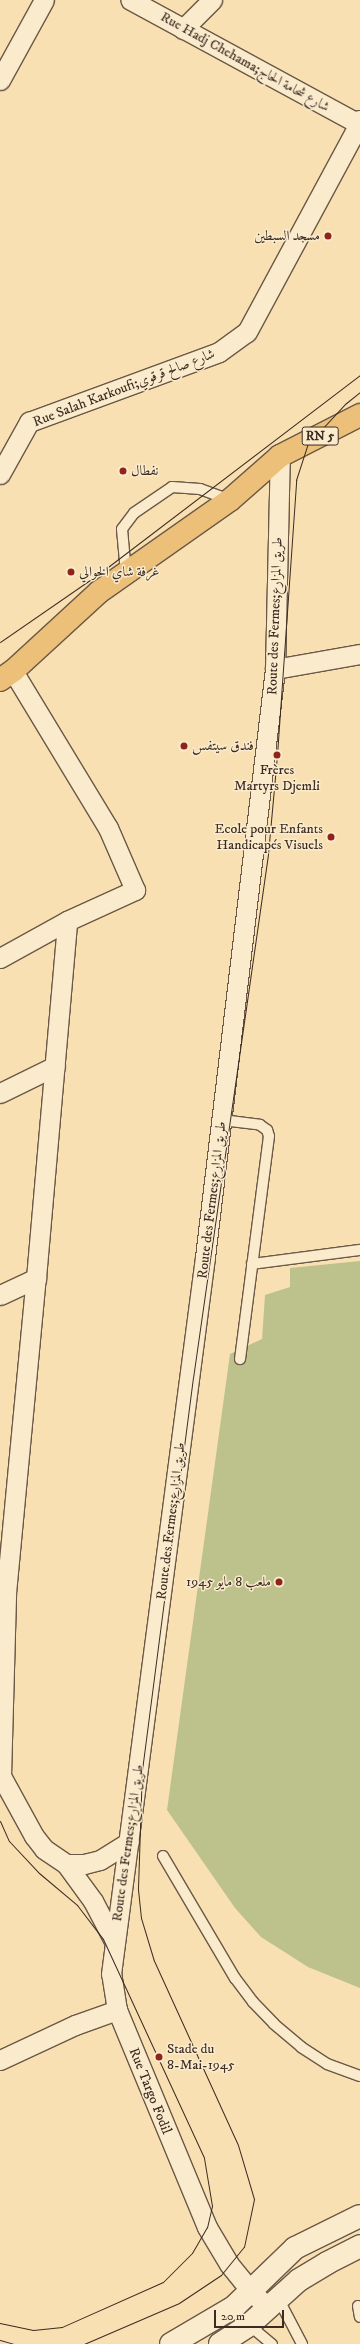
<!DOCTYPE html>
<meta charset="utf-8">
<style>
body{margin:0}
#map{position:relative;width:360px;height:2344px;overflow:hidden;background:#f8e0b2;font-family:"IM FELL DW Pica",Amiri,serif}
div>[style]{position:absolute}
.green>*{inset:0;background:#bdc28d}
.roads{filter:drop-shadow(1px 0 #6b5846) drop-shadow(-1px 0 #6b5846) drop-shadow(0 1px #6b5846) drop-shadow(0 -1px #6b5846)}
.lane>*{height:10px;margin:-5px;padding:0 5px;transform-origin:5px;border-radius:5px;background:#faebcd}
.street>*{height:19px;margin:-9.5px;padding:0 9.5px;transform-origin:9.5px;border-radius:9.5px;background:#faebcd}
.secondary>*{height:22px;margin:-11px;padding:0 11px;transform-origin:11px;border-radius:11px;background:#faebcd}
.primary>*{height:22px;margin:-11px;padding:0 11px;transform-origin:11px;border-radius:11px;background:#ecc079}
.tram>*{height:1px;margin:-0.5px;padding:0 0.5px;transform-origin:0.5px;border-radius:0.5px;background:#3c2b22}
.dots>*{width:11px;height:11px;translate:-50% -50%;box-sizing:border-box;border:2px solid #faebcd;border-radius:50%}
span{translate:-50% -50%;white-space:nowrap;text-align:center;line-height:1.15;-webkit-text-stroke:3px #faebcd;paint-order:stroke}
.shield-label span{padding:1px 3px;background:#faebcd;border:1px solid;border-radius:3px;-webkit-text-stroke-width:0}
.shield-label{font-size:13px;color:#3c2b22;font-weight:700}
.street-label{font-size:14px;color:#3c2b22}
.poi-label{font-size:14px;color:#3c2b22}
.right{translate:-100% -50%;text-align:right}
.left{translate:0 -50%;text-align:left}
.scale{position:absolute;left:214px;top:2310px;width:70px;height:18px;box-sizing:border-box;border:2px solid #3c2b22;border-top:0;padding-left:5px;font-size:12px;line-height:14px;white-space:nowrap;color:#3c2b22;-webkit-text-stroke:3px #faebcd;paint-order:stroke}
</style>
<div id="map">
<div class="green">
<i style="clip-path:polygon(360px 1261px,360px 1988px,308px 1967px,261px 1937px,235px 1908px,167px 1810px,230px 1354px,262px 1339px,265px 1295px,290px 1287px,290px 1268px)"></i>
</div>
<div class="roads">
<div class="lane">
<i style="left:126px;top:573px;width:44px;rotate:-95.2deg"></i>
<i style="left:122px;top:529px;width:20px;rotate:-53deg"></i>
<i style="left:134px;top:513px;width:46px;rotate:-34.4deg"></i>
<i style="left:172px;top:487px;width:28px;rotate:4deg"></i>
<i style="left:200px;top:489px;width:32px;rotate:20deg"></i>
<i style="left:222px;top:1120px;width:38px;rotate:7deg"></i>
<i style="left:260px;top:1125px;width:9px;rotate:36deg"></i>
<i style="left:267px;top:1130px;width:6px;rotate:72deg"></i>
<i style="left:269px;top:1136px;width:225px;rotate:97.4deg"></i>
<i style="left:252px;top:1264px;width:109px;rotate:-7.4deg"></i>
<i style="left:163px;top:1856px;width:142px;rotate:59.5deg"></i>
<i style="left:235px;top:1978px;width:30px;rotate:53deg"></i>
<i style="left:253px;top:2002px;width:30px;rotate:46deg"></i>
<i style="left:274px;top:2024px;width:35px;rotate:40deg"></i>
<i style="left:301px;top:2047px;width:31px;rotate:33deg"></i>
<i style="left:327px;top:2064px;width:35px;rotate:20deg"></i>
<i style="left:278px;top:2298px;width:52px;rotate:62.4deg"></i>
<i style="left:358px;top:2306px;width:11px;rotate:80deg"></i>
<i style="left:249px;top:2325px;width:30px;rotate:40deg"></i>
</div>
<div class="street">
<i style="left:183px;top:29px;width:41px;rotate:-45deg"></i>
<i style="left:0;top:80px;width:91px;rotate:-61.2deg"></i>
<i style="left:0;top:474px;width:60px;rotate:-60.9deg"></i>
<i style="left:29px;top:422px;width:202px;rotate:-20.2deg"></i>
<i style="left:219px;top:352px;width:34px;rotate:-36deg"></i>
<i style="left:247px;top:332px;width:236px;rotate:-61.7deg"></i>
<i style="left:359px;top:124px;width:260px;rotate:-151.5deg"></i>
<i style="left:275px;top:669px;width:86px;rotate:-10deg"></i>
<i style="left:0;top:958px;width:77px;rotate:-28.9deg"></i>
<i style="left:67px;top:921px;width:75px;rotate:-24.5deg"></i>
<i style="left:135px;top:890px;width:68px;rotate:-113.5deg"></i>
<i style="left:108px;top:828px;width:184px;rotate:-121.2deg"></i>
<i style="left:0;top:1093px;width:61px;rotate:-26.1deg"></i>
<i style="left:0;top:1295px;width:40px;rotate:-25deg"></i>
<i style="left:0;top:1774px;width:71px;rotate:61.3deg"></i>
<i style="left:34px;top:1836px;width:16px;rotate:52deg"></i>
<i style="left:44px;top:1849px;width:27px;rotate:34deg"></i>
<i style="left:66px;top:1864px;width:18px"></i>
<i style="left:84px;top:1864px;width:16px;rotate:-14deg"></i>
<i style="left:100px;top:1860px;width:34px;rotate:-32deg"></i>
<i style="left:1px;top:1776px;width:183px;rotate:-88.4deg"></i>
<i style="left:6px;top:1593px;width:316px;rotate:-84.6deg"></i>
<i style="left:36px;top:1278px;width:358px;rotate:-85deg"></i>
<i style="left:66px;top:1864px;width:46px;rotate:53.9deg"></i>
<i style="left:93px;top:1901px;width:45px;rotate:62.3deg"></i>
<i style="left:0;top:2060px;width:83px;rotate:-25deg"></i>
<i style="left:75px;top:2025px;width:45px;rotate:-19.7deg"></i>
<i style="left:268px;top:2308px;width:25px;rotate:-135deg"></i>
<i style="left:250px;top:2290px;width:33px;rotate:-129deg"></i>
<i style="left:229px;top:2264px;width:43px;rotate:-120.7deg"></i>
<i style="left:207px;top:2227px;width:235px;rotate:-112.5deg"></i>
<i style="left:117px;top:2010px;width:36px;rotate:-99deg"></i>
<i style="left:111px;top:1974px;width:723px;rotate:-82.53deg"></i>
<i style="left:205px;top:1257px;width:592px;rotate:-83.21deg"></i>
<i style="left:275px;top:669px;width:213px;rotate:-88.7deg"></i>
</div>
<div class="secondary">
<i style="left:360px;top:122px;width:3px;rotate:90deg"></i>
<i style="left:171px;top:2344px;width:73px;rotate:-30.4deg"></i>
<i style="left:234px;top:2307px;width:85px;rotate:-44deg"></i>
<i style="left:295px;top:2248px;width:72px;rotate:-26.2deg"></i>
<i style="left:220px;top:2344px;width:35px;rotate:-33deg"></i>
<i style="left:249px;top:2325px;width:67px;rotate:-42deg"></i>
<i style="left:299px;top:2280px;width:33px;rotate:-31deg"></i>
<i style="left:327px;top:2263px;width:37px;rotate:-27deg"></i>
</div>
<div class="primary">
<i style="left:0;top:680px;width:16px;rotate:-35deg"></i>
<i style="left:13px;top:671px;width:117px;rotate:-42.6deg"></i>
<i style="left:99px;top:592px;width:160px;rotate:-35.1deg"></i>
<i style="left:230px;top:500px;width:67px;rotate:-41.3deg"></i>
<i style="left:280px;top:456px;width:90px;rotate:-27.1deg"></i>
</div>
</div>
<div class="tram">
<i style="left:0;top:642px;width:121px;rotate:-34.6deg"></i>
<i style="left:100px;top:573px;width:327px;rotate:-37.3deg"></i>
<i style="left:0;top:1821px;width:22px;rotate:66deg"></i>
<i style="left:9px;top:1841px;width:44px;rotate:46.8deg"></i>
<i style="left:39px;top:1873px;width:50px;rotate:40.1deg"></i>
<i style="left:77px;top:1905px;width:43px;rotate:52.6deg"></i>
<i style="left:103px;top:1939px;width:241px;rotate:65.2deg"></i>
<i style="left:204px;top:2158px;width:49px;rotate:80.5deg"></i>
<i style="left:212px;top:2206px;width:22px;rotate:103deg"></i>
<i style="left:207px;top:2227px;width:30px;rotate:120deg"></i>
<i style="left:192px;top:2253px;width:41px;rotate:135deg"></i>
<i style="left:163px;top:2282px;width:111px;rotate:156deg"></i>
<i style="left:62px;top:2327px;width:29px;rotate:174deg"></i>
<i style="left:33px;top:2330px;width:34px;rotate:-168deg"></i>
<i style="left:0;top:2340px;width:15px;rotate:16deg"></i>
<i style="left:84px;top:2344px;width:103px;rotate:-23.3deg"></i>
<i style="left:179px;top:2303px;width:50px;rotate:-33.7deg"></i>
<i style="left:221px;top:2275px;width:36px;rotate:-51deg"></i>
<i style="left:244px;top:2247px;width:49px;rotate:-78.2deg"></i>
<i style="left:254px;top:2199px;width:56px;rotate:-106.5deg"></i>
<i style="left:238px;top:2145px;width:202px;rotate:-114.5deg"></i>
<i style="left:154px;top:1961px;width:45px;rotate:-106.8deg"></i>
<i style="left:141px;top:1918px;width:30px;rotate:-96deg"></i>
<i style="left:138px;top:1888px;width:118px;rotate:-88.1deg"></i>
<i style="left:142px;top:1770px;width:395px;rotate:-82.6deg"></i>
<i style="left:193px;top:1378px;width:529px;rotate:-81.85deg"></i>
<i style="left:268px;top:854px;width:99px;rotate:-84.8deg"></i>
<i style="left:277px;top:755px;width:276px;rotate:-86deg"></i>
<i style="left:296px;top:480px;width:38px;rotate:-72deg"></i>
<i style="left:308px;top:444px;width:54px;rotate:-47.2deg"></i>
<i style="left:345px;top:404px;width:19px;rotate:-39deg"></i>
</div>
<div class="dots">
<i style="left:328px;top:236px;background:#8f2418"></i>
<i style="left:123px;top:471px;background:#8f2418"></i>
<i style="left:71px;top:572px;background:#8f2418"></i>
<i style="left:184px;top:746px;background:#8f2418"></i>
<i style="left:277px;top:755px;background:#8f2418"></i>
<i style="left:331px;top:837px;background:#8f2418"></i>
<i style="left:279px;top:1582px;background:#8f2418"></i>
<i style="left:159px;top:2057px;background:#8f2418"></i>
</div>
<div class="shield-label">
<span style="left:320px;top:436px">RN 5</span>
</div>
<div class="street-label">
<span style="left:245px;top:62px;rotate:29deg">Rue Hadj Chehama;شارع شحامة الحاج</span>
<span style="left:124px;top:388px;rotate:-21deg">Rue Salah Karkoufi;شارع صالح قرقوي</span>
<span style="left:275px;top:616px;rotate:-88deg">Route des Fermes;طريق المزارع</span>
<span style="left:212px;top:1200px;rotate:-83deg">Route des Fermes;طريق المزارع</span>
<span style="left:171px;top:1521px;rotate:-83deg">Route des Fermes;طريق المزارع</span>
<span style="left:128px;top:1843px;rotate:-82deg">Route des Fermes;طريق المزارع</span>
<span style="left:150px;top:2091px;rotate:68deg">Rue Targo Fodil</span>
</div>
<div class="poi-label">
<span class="right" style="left:320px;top:236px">مسجد السبطين</span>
<span class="left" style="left:131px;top:471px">نفطال</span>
<span class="left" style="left:79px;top:572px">غرفة شاي الخوالي</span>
<span class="left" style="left:192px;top:746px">فندق سيتفس</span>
<span style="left:277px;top:778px">Frères<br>Martyrs Djemli</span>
<span class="right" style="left:323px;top:837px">Ecole pour Enfants<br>Handicapés Visuels</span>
<span class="right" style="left:271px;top:1582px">ملعب 8 مايو 1945</span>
<span class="left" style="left:167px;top:2057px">Stade du<br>8-Mai-1945</span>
</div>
<div class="scale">20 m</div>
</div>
